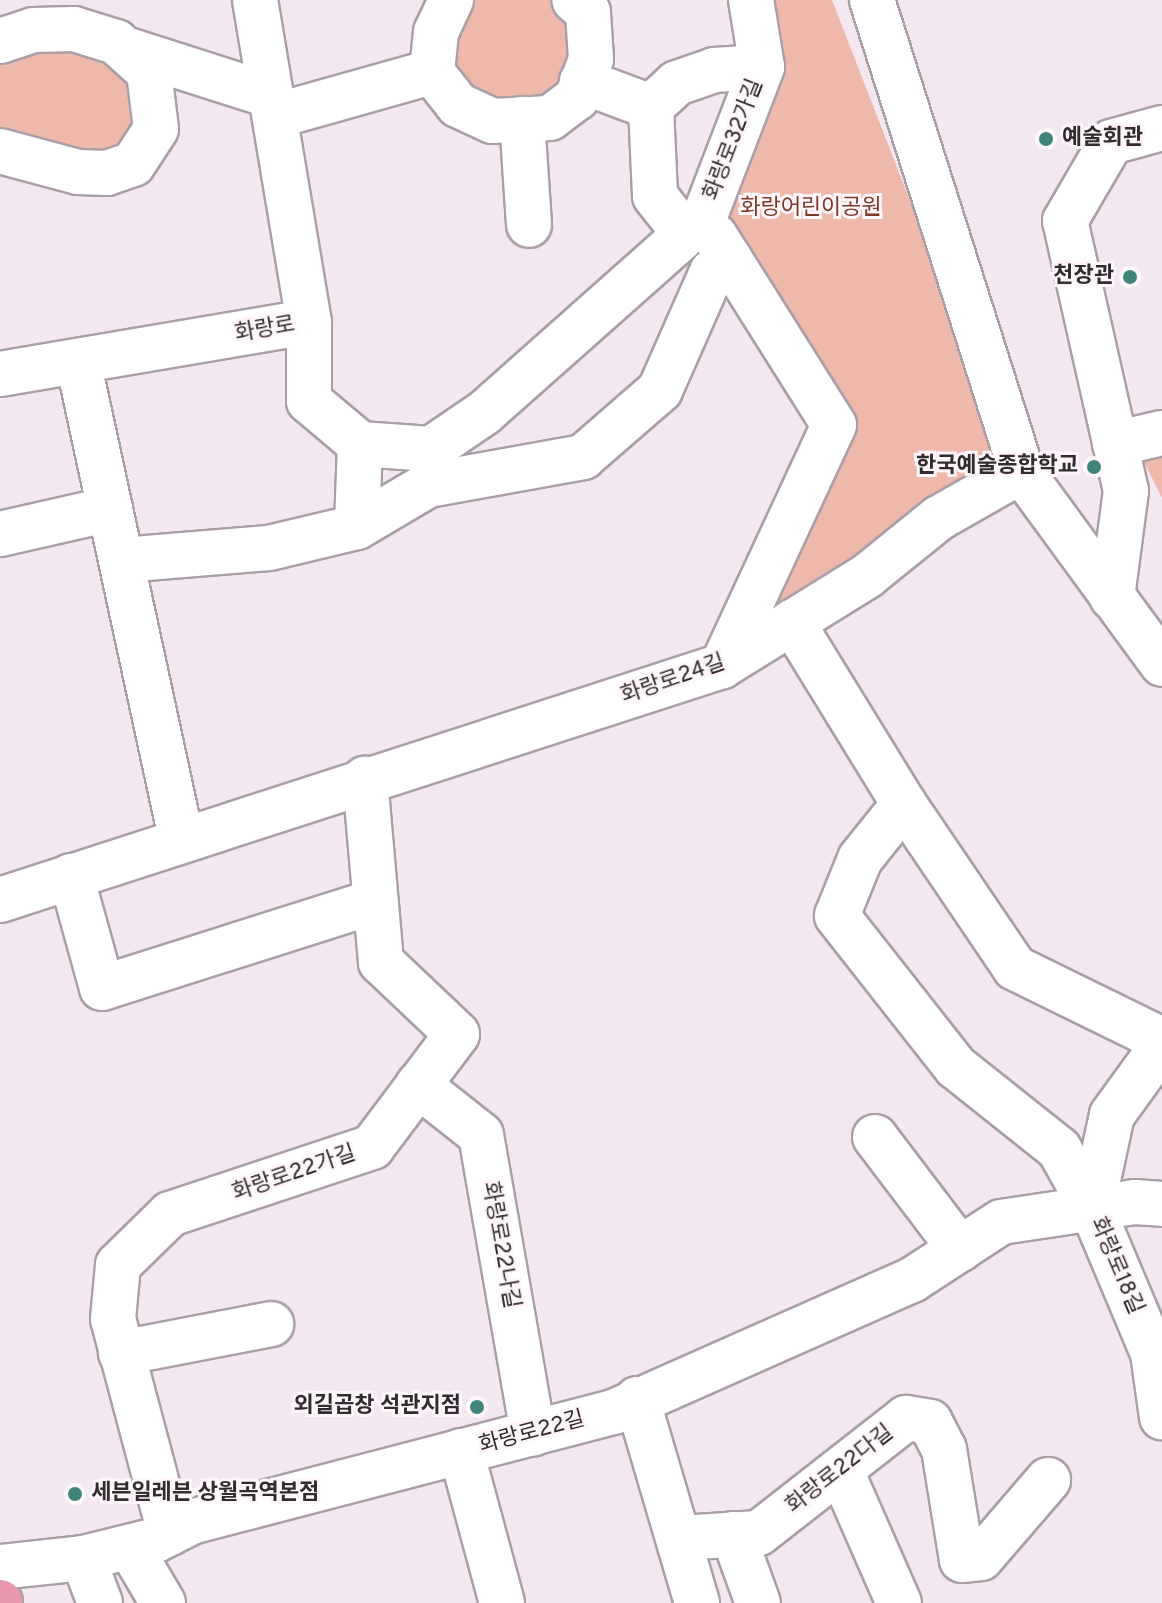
<!DOCTYPE html>
<meta charset="utf-8">
<style>
body{margin:0}
#map{position:relative;width:1162px;height:1603px;overflow:hidden;background:#f3e7f0;font-family:Overpass,"Noto Sans KR",sans-serif}
div>[style]{position:absolute}
.green>*{inset:0;background:#eeb9ab}
.roads{filter:drop-shadow(2px 0 #aa9fa7) drop-shadow(-2px 0 #aa9fa7) drop-shadow(0 2px #aa9fa7) drop-shadow(0 -2px #aa9fa7)}
.minor>*{height:44px;margin:-22px;padding:0 22px;transform-origin:22px;border-radius:22px;background:#fff}
.major>*{height:44px;margin:-22px;padding:0 22px;transform-origin:22px;border-radius:22px;background:#e897af}
.dots>*{width:22px;height:22px;translate:-50% -50%;box-sizing:border-box;border:4px solid #fff6fc;border-radius:50%}
span{translate:-50% -50%;white-space:nowrap;text-align:center;line-height:1.15;-webkit-text-stroke:6px #fff6fc;paint-order:stroke}
.poi-label{font-size:22px;color:#302c2f;font-weight:700}
.left{translate:0 -50%;text-align:left}
.right{translate:-100% -50%;text-align:right}
.street-label{font-size:22px;color:#302c2f}
.park-label{font-size:22px;color:#7f3927}
</style>
<div id="map">
<div class="green">
<i style="clip-path:polygon(451px 0,574px 0,577px 98px,458px 105px,436px 32px)"></i>
<i style="clip-path:polygon(751px 0,832px 0,1009px 456px,722px 666px,834px 425px,704px 218px)"></i>
<i style="clip-path:polygon(0 41px,140px 61px,133px 164px,0 148px)"></i>
<i style="clip-path:polygon(1162px 448px,1162px 498px,1139px 452px)"></i>
</div>
<div class="roads">
<div class="minor">
<i style="left:255px;top:0;width:326px;rotate:80.5deg"></i>
<i style="left:451px;top:0;width:35px;rotate:115deg"></i>
<i style="left:436px;top:32px;width:40px;rotate:95.7deg"></i>
<i style="left:432px;top:72px;width:42px;rotate:51.8deg"></i>
<i style="left:458px;top:105px;width:38px;rotate:25deg"></i>
<i style="left:493px;top:121px;width:57px;rotate:-3deg"></i>
<i style="left:550px;top:118px;width:34px;rotate:-37deg"></i>
<i style="left:577px;top:98px;width:41px;rotate:-70.3deg"></i>
<i style="left:591px;top:59px;width:47px;rotate:-93.7deg"></i>
<i style="left:588px;top:12px;width:18px;rotate:-139deg"></i>
<i style="left:872px;top:0;width:494px;rotate:72.4deg"></i>
<i style="left:1021px;top:471px;width:239px;rotate:53.8deg"></i>
<i style="left:0;top:41px;width:35px;rotate:-18deg"></i>
<i style="left:33px;top:30px;width:41px;rotate:-1.4deg"></i>
<i style="left:74px;top:29px;width:44px;rotate:17.2deg"></i>
<i style="left:116px;top:42px;width:45px;rotate:42.3deg"></i>
<i style="left:149px;top:72px;width:57px;rotate:83deg"></i>
<i style="left:156px;top:129px;width:42px;rotate:123.3deg"></i>
<i style="left:133px;top:164px;width:28px;rotate:161deg"></i>
<i style="left:107px;top:173px;width:29px;rotate:-178deg"></i>
<i style="left:78px;top:172px;width:81px;rotate:-164.9deg"></i>
<i style="left:128px;top:50px;width:151px;rotate:17.7deg"></i>
<i style="left:582px;top:81px;width:74px;rotate:20.6deg"></i>
<i style="left:651px;top:107px;width:35px;rotate:-43deg"></i>
<i style="left:677px;top:83px;width:39px;rotate:-19deg"></i>
<i style="left:714px;top:70px;width:48px;rotate:-3.6deg"></i>
<i style="left:651px;top:107px;width:89px;rotate:87.4deg"></i>
<i style="left:655px;top:196px;width:48px;rotate:51.7deg"></i>
<i style="left:275px;top:116px;width:163px;rotate:-15.7deg"></i>
<i style="left:522px;top:119px;width:106px;rotate:86.2deg"></i>
<i style="left:715px;top:236px;width:223px;rotate:57.8deg"></i>
<i style="left:834px;top:425px;width:266px;rotate:114.9deg"></i>
<i style="left:78px;top:361px;width:488px;rotate:77.8deg"></i>
<i style="left:0;top:374px;width:313px;rotate:-9.6deg"></i>
<i style="left:309px;top:322px;width:79px;rotate:90deg"></i>
<i style="left:309px;top:401px;width:67px;rotate:40.1deg"></i>
<i style="left:360px;top:444px;width:71px;rotate:4deg"></i>
<i style="left:431px;top:449px;width:64px;rotate:-34.2deg"></i>
<i style="left:484px;top:413px;width:294px;rotate:-41.6deg"></i>
<i style="left:704px;top:218px;width:162px;rotate:-69deg"></i>
<i style="left:762px;top:67px;width:68px;rotate:-99.3deg"></i>
<i style="left:360px;top:444px;width:83px;rotate:92.1deg"></i>
<i style="left:357px;top:527px;width:82px;rotate:-30.6deg"></i>
<i style="left:428px;top:485px;width:158px;rotate:-10.2deg"></i>
<i style="left:583px;top:457px;width:102px;rotate:-41deg"></i>
<i style="left:660px;top:390px;width:129px;rotate:-66.2deg"></i>
<i style="left:712px;top:272px;width:22px;rotate:-34deg"></i>
<i style="left:1115px;top:444px;width:48px;rotate:-13.2deg"></i>
<i style="left:0;top:534px;width:113px;rotate:-12.8deg"></i>
<i style="left:122px;top:560px;width:147px;rotate:-4.7deg"></i>
<i style="left:269px;top:548px;width:90px;rotate:-13.4deg"></i>
<i style="left:1112px;top:597px;width:107px;rotate:-82.5deg"></i>
<i style="left:1126px;top:491px;width:277px;rotate:-102.7deg"></i>
<i style="left:1065px;top:221px;width:91px;rotate:-59.8deg"></i>
<i style="left:1111px;top:142px;width:53px;rotate:-15.4deg"></i>
<i style="left:792px;top:622px;width:214px;rotate:58.4deg"></i>
<i style="left:904px;top:804px;width:198px;rotate:55.9deg"></i>
<i style="left:1015px;top:968px;width:164px;rotate:26.1deg"></i>
<i style="left:904px;top:804px;width:70px;rotate:128.7deg"></i>
<i style="left:860px;top:859px;width:61px;rotate:112deg"></i>
<i style="left:837px;top:916px;width:192px;rotate:51.8deg"></i>
<i style="left:956px;top:1067px;width:132px;rotate:38.5deg"></i>
<i style="left:1059px;top:1149px;width:68px;rotate:60.8deg"></i>
<i style="left:1092px;top:1208px;width:157px;rotate:67.2deg"></i>
<i style="left:1153px;top:1353px;width:65px;rotate:82deg"></i>
<i style="left:71px;top:876px;width:116px;rotate:74.5deg"></i>
<i style="left:102px;top:988px;width:284px;rotate:-17.6deg"></i>
<i style="left:0;top:900px;width:759px;rotate:-17.96deg"></i>
<i style="left:722px;top:666px;width:171px;rotate:-31.8deg"></i>
<i style="left:867px;top:576px;width:92px;rotate:-38.9deg"></i>
<i style="left:939px;top:518px;width:95px;rotate:-29.8deg"></i>
<i style="left:418px;top:1085px;width:80px;rotate:38.4deg"></i>
<i style="left:481px;top:1135px;width:303px;rotate:80.1deg"></i>
<i style="left:875px;top:1137px;width:141px;rotate:52.8deg"></i>
<i style="left:1092px;top:1208px;width:95px;rotate:-77.9deg"></i>
<i style="left:1112px;top:1115px;width:85px;rotate:-54.1deg"></i>
<i style="left:121px;top:1353px;width:153px;rotate:-10.9deg"></i>
<i style="left:637px;top:1399px;width:213px;rotate:73.6deg"></i>
<i style="left:461px;top:1451px;width:157px;rotate:74.9deg"></i>
<i style="left:841px;top:1471px;width:144px;rotate:66.3deg"></i>
<i style="left:170px;top:1533px;width:221px;rotate:-104.9deg"></i>
<i style="left:113px;top:1319px;width:54px;rotate:-84.7deg"></i>
<i style="left:118px;top:1265px;width:73px;rotate:-44.4deg"></i>
<i style="left:170px;top:1214px;width:213px;rotate:-18.3deg"></i>
<i style="left:372px;top:1147px;width:141px;rotate:-53deg"></i>
<i style="left:457px;top:1034px;width:105px;rotate:-136.5deg"></i>
<i style="left:381px;top:962px;width:184px;rotate:-95deg"></i>
<i style="left:733px;top:1534px;width:73px;rotate:70.1deg"></i>
<i style="left:680px;top:1538px;width:79px;rotate:-3.6deg"></i>
<i style="left:759px;top:1533px;width:187px;rotate:-38deg"></i>
<i style="left:906px;top:1418px;width:24px;rotate:9deg"></i>
<i style="left:930px;top:1422px;width:30px;rotate:63deg"></i>
<i style="left:944px;top:1449px;width:112px;rotate:80.8deg"></i>
<i style="left:962px;top:1560px;width:19px;rotate:-6deg"></i>
<i style="left:981px;top:1558px;width:103px;rotate:-49.3deg"></i>
<i style="left:130px;top:1547px;width:65px;rotate:59.5deg"></i>
<i style="left:83px;top:1558px;width:48px;rotate:69.3deg"></i>
<i style="left:0;top:1567px;width:83px;rotate:-6.2deg"></i>
<i style="left:83px;top:1558px;width:75px;rotate:-13.9deg"></i>
<i style="left:156px;top:1540px;width:39px;rotate:-27deg"></i>
<i style="left:191px;top:1522px;width:439px;rotate:-14.6deg"></i>
<i style="left:616px;top:1411px;width:324px;rotate:-23.9deg"></i>
<i style="left:912px;top:1280px;width:106px;rotate:-33.1deg"></i>
<i style="left:1001px;top:1222px;width:135px;rotate:-8.5deg"></i>
<i style="left:1135px;top:1202px;width:27px;rotate:4deg"></i>
</div>
<div class="major">
<i style="left:0;top:1602px;width:1px;rotate:90deg"></i>
</div>
</div>
<div class="dots">
<i style="left:1046px;top:139px;background:#40857c"></i>
<i style="left:1130px;top:277px;background:#40857c"></i>
<i style="left:1094px;top:467px;background:#40857c"></i>
<i style="left:477px;top:1407px;background:#40857c"></i>
<i style="left:75px;top:1494px;background:#40857c"></i>
</div>
<div class="poi-label">
<span class="left" style="left:1062px;top:139px">예술회관</span>
<span class="right" style="left:1114px;top:277px">천장관</span>
<span class="right" style="left:1078px;top:467px">한국예술종합학교</span>
<span class="right" style="left:461px;top:1407px">외길곱창 석관지점</span>
<span class="left" style="left:91px;top:1494px">세븐일레븐 상월곡역본점</span>
</div>
<div class="street-label">
<span style="left:734px;top:140px;rotate:-69deg">화랑로32가길</span>
<span style="left:265px;top:330px;rotate:-10deg">화랑로</span>
<span style="left:673px;top:680px;rotate:-19deg">화랑로24길</span>
<span style="left:294px;top:1174px;rotate:-19deg">화랑로22가길</span>
<span style="left:500px;top:1245px;rotate:80deg">화랑로22나길</span>
<span style="left:1116px;top:1266px;rotate:67deg">화랑로18길</span>
<span style="left:532px;top:1433px;rotate:-15deg">화랑로22길</span>
<span style="left:840px;top:1470px;rotate:-38deg">화랑로22다길</span>
</div>
<div class="park-label">
<span style="left:811px;top:209px">화랑어린이공원</span>
</div>
</div>
